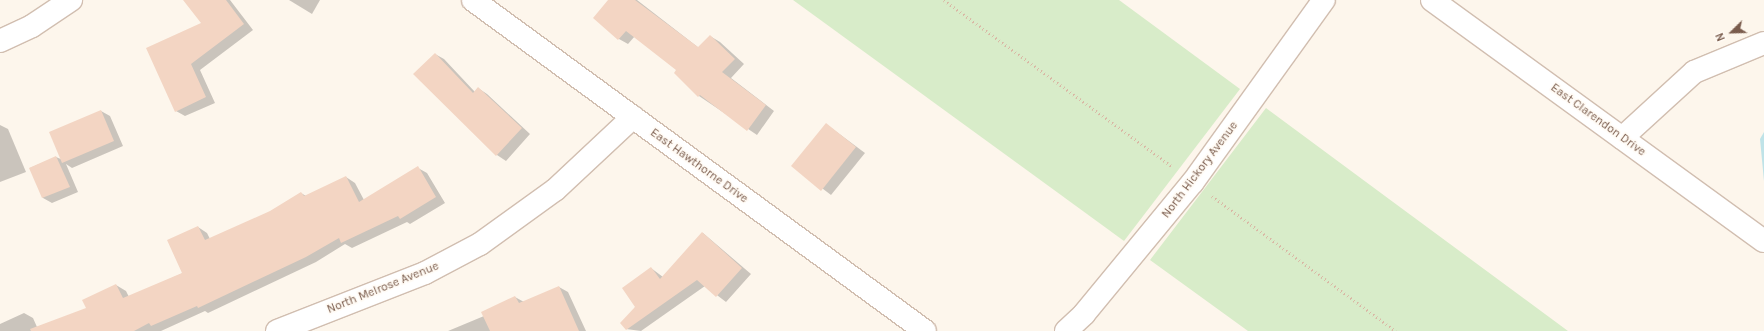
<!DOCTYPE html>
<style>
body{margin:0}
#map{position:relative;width:1764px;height:331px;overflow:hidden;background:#fdf6ec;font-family:Karla,sans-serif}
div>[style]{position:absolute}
.green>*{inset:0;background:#d8ecc9}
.water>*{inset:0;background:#bfe3e8}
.shadow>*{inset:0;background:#0003}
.building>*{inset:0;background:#f3d5c3}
.path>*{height:2.5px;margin-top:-1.25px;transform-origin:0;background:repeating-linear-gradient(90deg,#d9b8a5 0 1px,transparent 0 4px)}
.roads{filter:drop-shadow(1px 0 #d1beb0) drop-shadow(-1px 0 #d1beb0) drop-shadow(0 1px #d1beb0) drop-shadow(0 -1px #d1beb0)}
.minor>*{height:22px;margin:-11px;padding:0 11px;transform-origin:11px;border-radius:11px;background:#fff}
span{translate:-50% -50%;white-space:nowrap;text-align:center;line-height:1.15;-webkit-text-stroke:3px #fffaf3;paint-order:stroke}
.street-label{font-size:12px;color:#7a5c4d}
.north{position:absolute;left:1712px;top:12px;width:40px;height:40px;-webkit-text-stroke:3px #fffaf3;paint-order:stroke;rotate:247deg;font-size:11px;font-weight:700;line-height:16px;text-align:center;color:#7a5c4d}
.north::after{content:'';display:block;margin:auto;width:14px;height:18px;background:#7a5c4d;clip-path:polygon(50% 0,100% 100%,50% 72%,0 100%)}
</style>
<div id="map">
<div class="green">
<i style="clip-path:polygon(793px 0,1119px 0,1240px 89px,1124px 241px)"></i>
<i style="clip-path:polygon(1266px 108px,1389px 199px,1568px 331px,1248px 331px,1150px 260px)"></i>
</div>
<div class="water">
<i style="clip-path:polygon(1764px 132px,1764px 181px,1760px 139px)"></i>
</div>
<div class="shadow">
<i style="clip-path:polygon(185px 0,230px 0,253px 30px,200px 70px,215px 103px,185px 116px,176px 111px,203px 24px)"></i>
<i style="clip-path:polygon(289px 0,320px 0,312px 14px)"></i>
<i style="clip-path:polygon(610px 0,637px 0,699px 48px,710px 36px,720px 42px,744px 64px,731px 78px,774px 111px,757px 135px,699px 96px,678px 70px,635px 36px,628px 44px,619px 39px)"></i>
<i style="clip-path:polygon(435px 54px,444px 59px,475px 92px,478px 88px,487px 94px,530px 134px,506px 161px,497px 155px)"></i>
<i style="clip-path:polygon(101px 111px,110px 116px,123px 146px,72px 168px,66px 164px,78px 192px,52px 203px,43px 198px,30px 168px,56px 157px,63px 160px)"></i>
<i style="clip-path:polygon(826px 124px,865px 153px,831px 195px,793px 166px)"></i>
<i style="clip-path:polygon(0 125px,8px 129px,26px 172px,0 182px)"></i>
<i style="clip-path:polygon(418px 168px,427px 173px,445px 203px,410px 224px,407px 222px,352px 248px,345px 244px,316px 262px,208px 313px,205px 311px,161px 331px,0 331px,0 324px,24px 313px,33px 318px,37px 327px,87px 309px,116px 285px,126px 291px,129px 297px,183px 273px,198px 227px,207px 233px,210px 239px,270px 212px,301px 193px,306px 196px,346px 177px,355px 183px,364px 200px)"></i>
<i style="clip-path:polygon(703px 233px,751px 274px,726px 302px,705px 286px,641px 331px,626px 329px,651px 268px,663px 277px)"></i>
<i style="clip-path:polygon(559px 287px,568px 292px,586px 331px,448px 331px,484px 316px,515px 297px,524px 302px)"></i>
</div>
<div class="building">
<i style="clip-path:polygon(183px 0,226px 0,244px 24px,191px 64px,206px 97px,175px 112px,146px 48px,201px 23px)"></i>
<i style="clip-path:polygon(608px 0,635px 0,698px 47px,710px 35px,735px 59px,722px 72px,766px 105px,747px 131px,700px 95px,698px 97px,674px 73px,676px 70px,626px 31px,618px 40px,593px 18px)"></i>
<i style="clip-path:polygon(435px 53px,473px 93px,478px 87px,522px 128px,496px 156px,413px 74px)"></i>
<i style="clip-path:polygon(101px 110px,114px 141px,62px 163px,49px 132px)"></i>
<i style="clip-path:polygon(826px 123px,856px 147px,821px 191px,791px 166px)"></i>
<i style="clip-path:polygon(56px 156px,70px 187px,42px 198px,29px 168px)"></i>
<i style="clip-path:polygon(418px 166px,436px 197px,400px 219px,398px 216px,341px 243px,339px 238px,306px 257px,198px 308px,197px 306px,151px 326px,149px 323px,134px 331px,31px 331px,30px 329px,86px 308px,82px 300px,116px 284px,123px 298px,182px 273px,167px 240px,198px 226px,205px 240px,270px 211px,301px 192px,304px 196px,346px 176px,359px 202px)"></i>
<i style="clip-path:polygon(702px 232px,742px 268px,716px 297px,697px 280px,626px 330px,620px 323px,635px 307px,622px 288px,651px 267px,660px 279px)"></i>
<i style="clip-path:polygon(559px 286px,579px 331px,490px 331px,481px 312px,515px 296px,519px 303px)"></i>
</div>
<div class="path">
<i style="left:944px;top:0;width:283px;rotate:36.1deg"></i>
<i style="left:1212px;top:196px;width:228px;rotate:36.3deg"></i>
</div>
<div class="roads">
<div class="minor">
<i style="left:473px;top:0;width:560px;rotate:36.22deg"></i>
<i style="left:1432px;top:0;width:410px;rotate:36deg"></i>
<i style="left:0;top:41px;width:35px;rotate:-25deg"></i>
<i style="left:32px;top:26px;width:47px;rotate:-33.7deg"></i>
<i style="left:1622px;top:138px;width:98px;rotate:-42.5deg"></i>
<i style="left:1694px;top:72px;width:76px;rotate:-22.5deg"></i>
<i style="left:277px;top:331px;width:159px;rotate:-21.4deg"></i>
<i style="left:425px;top:273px;width:62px;rotate:-27.8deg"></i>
<i style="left:480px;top:244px;width:92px;rotate:-35.8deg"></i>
<i style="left:555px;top:190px;width:107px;rotate:-43.1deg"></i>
<i style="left:1066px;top:331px;width:25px;rotate:-43deg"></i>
<i style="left:1084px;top:314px;width:171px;rotate:-50.5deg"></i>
<i style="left:1193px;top:182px;width:224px;rotate:-54.3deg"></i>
</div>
</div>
<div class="street-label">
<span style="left:1598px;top:120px;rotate:36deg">East Clarendon Drive</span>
<span style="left:699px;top:166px;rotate:36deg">East Hawthorne Drive</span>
<span style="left:1200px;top:170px;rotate:-53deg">North Hickory Avenue</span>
<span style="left:383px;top:288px;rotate:-22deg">North Melrose Avenue</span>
</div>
<div class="north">N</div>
</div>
